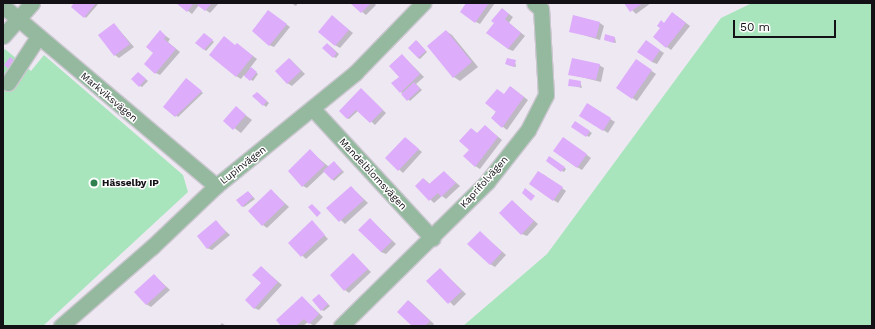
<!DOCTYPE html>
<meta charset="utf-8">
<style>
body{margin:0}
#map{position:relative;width:875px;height:329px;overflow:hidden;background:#eee8f3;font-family:"Work Sans",sans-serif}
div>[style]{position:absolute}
.green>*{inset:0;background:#a9e5bc}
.shadow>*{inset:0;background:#0003}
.building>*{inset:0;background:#ddacfb}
.roads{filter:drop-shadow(1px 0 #cbc6cf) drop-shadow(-1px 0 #cbc6cf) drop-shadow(0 1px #cbc6cf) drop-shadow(0 -1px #cbc6cf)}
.minor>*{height:15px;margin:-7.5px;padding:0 7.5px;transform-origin:7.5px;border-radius:7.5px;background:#94b99f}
.dots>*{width:11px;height:11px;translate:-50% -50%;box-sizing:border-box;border:2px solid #fff;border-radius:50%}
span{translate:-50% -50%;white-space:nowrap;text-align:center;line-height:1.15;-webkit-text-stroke:3px #fff;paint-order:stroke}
.street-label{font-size:10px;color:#131115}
.poi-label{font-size:10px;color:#131115;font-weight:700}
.left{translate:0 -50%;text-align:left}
.frame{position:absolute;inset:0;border:4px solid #131115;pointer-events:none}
.scale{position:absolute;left:733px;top:20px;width:103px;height:18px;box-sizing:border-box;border:2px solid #131115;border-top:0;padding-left:5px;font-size:12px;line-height:14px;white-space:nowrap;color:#131115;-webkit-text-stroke:3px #fff;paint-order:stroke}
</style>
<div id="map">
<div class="green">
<i style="clip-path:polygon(752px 3px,872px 3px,872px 326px,463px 326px,547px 254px,721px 18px)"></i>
<i style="clip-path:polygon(5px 49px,31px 71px,44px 55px,183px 175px,188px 192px,43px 326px,3px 326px,3px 51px)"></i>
</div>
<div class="shadow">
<i style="clip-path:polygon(76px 3px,99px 3px,86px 18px)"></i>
<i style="clip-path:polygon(178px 3px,219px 3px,210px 13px,199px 5px,192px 14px)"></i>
<i style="clip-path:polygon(291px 3px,298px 3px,296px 6px)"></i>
<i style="clip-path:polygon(351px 3px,374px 3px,376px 5px,366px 15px)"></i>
<i style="clip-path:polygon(467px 3px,495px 3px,480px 24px,476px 22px)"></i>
<i style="clip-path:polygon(625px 3px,651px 3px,636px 14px)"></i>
<i style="clip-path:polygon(502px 9px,513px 17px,509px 23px,525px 36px,513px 51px,508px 49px,495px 23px)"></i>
<i style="clip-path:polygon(268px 11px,290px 27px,274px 47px,269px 45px)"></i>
<i style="clip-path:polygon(677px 16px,690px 26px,671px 50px,667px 47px,665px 24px)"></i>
<i style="clip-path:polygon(333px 17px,353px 33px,340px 48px,335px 45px)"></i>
<i style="clip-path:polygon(600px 23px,604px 26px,600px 40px,570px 31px)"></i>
<i style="clip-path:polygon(114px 24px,134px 47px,119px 58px,115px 55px)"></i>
<i style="clip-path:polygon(446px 31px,452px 35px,478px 67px,460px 81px,454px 77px)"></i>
<i style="clip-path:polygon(160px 32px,170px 39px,168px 42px,180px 52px,160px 75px,156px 73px,155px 53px)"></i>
<i style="clip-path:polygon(206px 35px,214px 42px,206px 51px,197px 43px)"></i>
<i style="clip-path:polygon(615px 38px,616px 43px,605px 40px)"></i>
<i style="clip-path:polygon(417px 41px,427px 52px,420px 59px,418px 58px)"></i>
<i style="clip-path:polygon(237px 44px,257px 59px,250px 68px,258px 74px,253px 81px,244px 75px,241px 79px,236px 76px)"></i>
<i style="clip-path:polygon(650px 44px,664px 53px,657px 64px,652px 62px)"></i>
<i style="clip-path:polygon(329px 45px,339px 54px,336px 58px,334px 57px)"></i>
<i style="clip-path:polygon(402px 55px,424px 77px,416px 84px,422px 90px,410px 101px,401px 92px)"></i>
<i style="clip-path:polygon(290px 59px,305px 74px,292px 86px,287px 83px)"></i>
<i style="clip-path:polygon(515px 61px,516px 67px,508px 65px)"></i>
<i style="clip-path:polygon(640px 63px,656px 74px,637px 101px,617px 88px)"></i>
<i style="clip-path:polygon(599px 65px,604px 68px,601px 82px,569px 74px)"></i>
<i style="clip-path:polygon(140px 74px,148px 81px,142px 87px,140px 86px)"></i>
<i style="clip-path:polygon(188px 80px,203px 93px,178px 117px,165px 107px)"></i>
<i style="clip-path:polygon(580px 82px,582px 88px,569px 85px)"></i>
<i style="clip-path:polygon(511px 87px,528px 100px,507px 130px,492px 118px)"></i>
<i style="clip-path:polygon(361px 89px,386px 113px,375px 125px,359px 110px,349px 119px,347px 118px)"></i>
<i style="clip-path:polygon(259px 94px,269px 103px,266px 107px,254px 96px)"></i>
<i style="clip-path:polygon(588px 105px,615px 122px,608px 133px,581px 116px)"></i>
<i style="clip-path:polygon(236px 108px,252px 120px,241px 133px,225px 121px)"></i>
<i style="clip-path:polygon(575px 122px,592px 133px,589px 137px,572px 126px)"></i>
<i style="clip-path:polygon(485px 126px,502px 140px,480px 169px,475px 166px,470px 150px,472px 129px,478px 134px)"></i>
<i style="clip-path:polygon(405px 138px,422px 152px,403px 173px,386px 158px)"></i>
<i style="clip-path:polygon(568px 141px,591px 158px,582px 170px,577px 167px)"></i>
<i style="clip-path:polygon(310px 151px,329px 167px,336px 164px,344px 172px,334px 181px,325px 171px,307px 188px,303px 186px)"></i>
<i style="clip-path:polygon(550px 157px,566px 169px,564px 172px,547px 161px)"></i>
<i style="clip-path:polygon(444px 172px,460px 186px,446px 199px,442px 196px,434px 203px,416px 186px,424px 179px,431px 185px)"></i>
<i style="clip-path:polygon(543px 174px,566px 191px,558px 203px,530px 184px)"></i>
<i style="clip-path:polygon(351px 187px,368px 203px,345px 224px,328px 208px)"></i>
<i style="clip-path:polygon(271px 190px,289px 207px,267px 228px,263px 225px)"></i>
<i style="clip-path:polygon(248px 192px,255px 199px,244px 207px,242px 206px)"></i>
<i style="clip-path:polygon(512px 201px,538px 224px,527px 236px,522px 234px)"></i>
<i style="clip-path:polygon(370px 219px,396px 244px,386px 254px,381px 252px)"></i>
<i style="clip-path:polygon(216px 222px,230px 235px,212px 250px,207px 248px)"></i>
<i style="clip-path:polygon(312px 222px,328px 239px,306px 259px,289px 243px)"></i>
<i style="clip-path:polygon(480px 232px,506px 255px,495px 267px,490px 264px)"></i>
<i style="clip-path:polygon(353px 255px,371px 272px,349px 293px,345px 290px)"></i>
<i style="clip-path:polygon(261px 267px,282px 285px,259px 310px,254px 308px,262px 283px)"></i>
<i style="clip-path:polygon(440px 269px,466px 294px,454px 306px,428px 281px)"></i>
<i style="clip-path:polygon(154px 275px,170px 290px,151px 307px,146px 304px)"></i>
<i style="clip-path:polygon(319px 295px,330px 306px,324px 311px,322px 310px)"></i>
<i style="clip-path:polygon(302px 297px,323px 317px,314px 326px,308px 322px,303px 326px,283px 326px)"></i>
<i style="clip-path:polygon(409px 301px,434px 324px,432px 326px,414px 326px)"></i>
<i style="clip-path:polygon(222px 323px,226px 326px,227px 326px,219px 326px)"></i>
</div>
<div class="building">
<i style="clip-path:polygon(74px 3px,96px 3px,84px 18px,71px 7px)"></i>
<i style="clip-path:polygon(176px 3px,194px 3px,187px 12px)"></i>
<i style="clip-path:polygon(199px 3px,212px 3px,205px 11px,197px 5px)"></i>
<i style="clip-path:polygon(350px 3px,371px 3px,361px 13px)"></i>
<i style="clip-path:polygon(466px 3px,489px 3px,475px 23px,460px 12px)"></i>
<i style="clip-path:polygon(624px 3px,643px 3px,630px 12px)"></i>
<i style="clip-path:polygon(502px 8px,509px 14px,505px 19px,521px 33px,508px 49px,486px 33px,494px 23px,491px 21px)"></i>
<i style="clip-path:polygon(268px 10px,287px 24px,269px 46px,252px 31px)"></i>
<i style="clip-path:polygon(672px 12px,686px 23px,666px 48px,653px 37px,660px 28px,657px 26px,661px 20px,664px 23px)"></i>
<i style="clip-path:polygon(332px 15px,349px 30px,335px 46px,318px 32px)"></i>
<i style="clip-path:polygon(573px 15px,600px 22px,596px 38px,569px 32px)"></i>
<i style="clip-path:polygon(114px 23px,130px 44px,114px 56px,98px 35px)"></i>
<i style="clip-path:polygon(160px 30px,166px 36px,164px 39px,176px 49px,155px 74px,144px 64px,153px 53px,146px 47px)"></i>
<i style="clip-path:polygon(446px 30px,472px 62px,453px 78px,427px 46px)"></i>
<i style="clip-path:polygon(204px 33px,213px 40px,204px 50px,195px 43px)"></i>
<i style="clip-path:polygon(605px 34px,615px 37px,614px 43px,604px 40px)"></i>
<i style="clip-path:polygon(224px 36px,235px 45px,237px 43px,253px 56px,236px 77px,209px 55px)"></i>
<i style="clip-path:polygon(416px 40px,426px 51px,418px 58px,408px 48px)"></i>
<i style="clip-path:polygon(646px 40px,660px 50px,652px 62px,637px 52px)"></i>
<i style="clip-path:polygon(327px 43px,337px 53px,333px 58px,322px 48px)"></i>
<i style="clip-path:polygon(402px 54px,420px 74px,400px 93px,391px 83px,399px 77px,389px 66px)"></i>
<i style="clip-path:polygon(10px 57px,16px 62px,9px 69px,4px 65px)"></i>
<i style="clip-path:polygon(289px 58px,301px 71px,287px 84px,275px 71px)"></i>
<i style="clip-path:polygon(507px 58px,516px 60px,514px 67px,505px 64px)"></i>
<i style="clip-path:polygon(572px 58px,600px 64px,596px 80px,568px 75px)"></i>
<i style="clip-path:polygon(636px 59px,652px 70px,632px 99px,616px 88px)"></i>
<i style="clip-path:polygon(251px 67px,257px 72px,250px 81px,244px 76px)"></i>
<i style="clip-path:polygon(138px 72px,146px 79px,139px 87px,131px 79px)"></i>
<i style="clip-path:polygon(186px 78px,202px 91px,175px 117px,163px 107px)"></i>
<i style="clip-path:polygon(569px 79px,581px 81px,580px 87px,568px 86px)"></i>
<i style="clip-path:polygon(414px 82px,420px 89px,407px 101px,401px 94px)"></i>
<i style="clip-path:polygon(510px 86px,524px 97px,502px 128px,491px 118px,496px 112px,485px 103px,497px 89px,504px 94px)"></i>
<i style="clip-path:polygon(361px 88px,383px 110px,370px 123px,356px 110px,347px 119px,339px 111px)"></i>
<i style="clip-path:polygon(257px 92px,267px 101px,263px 106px,252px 96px)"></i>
<i style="clip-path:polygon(587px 103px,611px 118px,603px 131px,579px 116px)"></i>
<i style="clip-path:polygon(236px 106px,246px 115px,233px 130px,223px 121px)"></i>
<i style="clip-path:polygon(575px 121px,590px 131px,586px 137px,571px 127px)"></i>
<i style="clip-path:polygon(485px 125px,498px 137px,475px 167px,463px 156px,469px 150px,459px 141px,471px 128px,477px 133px)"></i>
<i style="clip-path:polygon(405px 137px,419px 149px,398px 171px,385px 158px)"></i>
<i style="clip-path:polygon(563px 137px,587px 154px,577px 168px,553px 151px)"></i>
<i style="clip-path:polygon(310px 149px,325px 165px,302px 187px,288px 171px)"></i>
<i style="clip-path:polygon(549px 156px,565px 167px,561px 172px,546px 161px)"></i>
<i style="clip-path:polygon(334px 161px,342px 171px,332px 180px,323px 171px)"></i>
<i style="clip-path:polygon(444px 171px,456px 183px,441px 197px,438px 193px,429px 201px,415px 186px,423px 178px,429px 184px)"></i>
<i style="clip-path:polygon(538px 171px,563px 187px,553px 201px,529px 184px)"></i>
<i style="clip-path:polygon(351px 186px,364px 200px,339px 222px,326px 208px)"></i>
<i style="clip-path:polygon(525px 188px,535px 196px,531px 201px,522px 193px)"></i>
<i style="clip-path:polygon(271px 189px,285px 204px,262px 226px,248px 211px)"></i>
<i style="clip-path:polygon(248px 191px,253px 197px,242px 207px,236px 200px)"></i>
<i style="clip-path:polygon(512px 200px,534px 221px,521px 235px,499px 213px)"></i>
<i style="clip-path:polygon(312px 204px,321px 213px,317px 217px,308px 207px)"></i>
<i style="clip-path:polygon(370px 218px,392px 241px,381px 252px,358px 230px)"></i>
<i style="clip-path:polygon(216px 220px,226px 232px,207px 249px,197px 236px)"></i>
<i style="clip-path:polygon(312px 220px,325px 235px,301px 257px,288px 243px)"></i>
<i style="clip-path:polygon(480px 231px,502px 252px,490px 265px,467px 244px)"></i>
<i style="clip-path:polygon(353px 253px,368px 269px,344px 291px,330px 275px)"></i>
<i style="clip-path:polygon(261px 266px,278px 282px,254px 309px,245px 300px,261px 283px,252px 275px)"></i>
<i style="clip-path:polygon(440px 268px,462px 291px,448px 304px,426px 281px)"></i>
<i style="clip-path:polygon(154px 274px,166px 287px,146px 305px,134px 292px)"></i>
<i style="clip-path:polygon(319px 294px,328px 304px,321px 311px,312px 300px)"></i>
<i style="clip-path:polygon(302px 296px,319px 314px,309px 324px,304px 319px,296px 326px,281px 326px,276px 320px)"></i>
<i style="clip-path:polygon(408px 300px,430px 321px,425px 326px,412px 326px,397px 312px)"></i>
</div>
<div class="roads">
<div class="minor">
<i style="left:3px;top:6px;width:279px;rotate:40.2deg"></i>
<i style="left:3px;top:36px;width:44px;rotate:-48.7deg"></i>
<i style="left:8px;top:83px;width:55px;rotate:-56.9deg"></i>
<i style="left:313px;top:109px;width:176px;rotate:47.3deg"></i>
<i style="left:61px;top:326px;width:121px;rotate:-41deg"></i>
<i style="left:152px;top:247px;width:88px;rotate:-43.6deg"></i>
<i style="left:216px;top:186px;width:179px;rotate:-39.1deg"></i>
<i style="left:355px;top:73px;width:98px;rotate:-45.8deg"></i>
<i style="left:341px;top:326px;width:205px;rotate:-44.6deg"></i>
<i style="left:487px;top:182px;width:66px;rotate:-51.7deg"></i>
<i style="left:528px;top:130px;width:39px;rotate:-63deg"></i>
<i style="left:546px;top:95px;width:86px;rotate:-93.3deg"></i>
<i style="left:541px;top:9px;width:9px;rotate:-139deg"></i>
</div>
</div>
<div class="dots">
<i style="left:94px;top:183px;background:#2f8050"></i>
</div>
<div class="street-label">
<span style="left:109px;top:97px;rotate:40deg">Markviksvägen</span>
<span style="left:243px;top:165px;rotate:-38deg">Lupinvägen</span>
<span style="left:373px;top:174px;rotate:47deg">Mandelblomsvägen</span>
<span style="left:484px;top:182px;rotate:-48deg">Kaprifolvägen</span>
</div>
<div class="poi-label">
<span class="left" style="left:102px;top:183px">Hässelby IP</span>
</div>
<div class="frame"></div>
<div class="scale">50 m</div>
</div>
